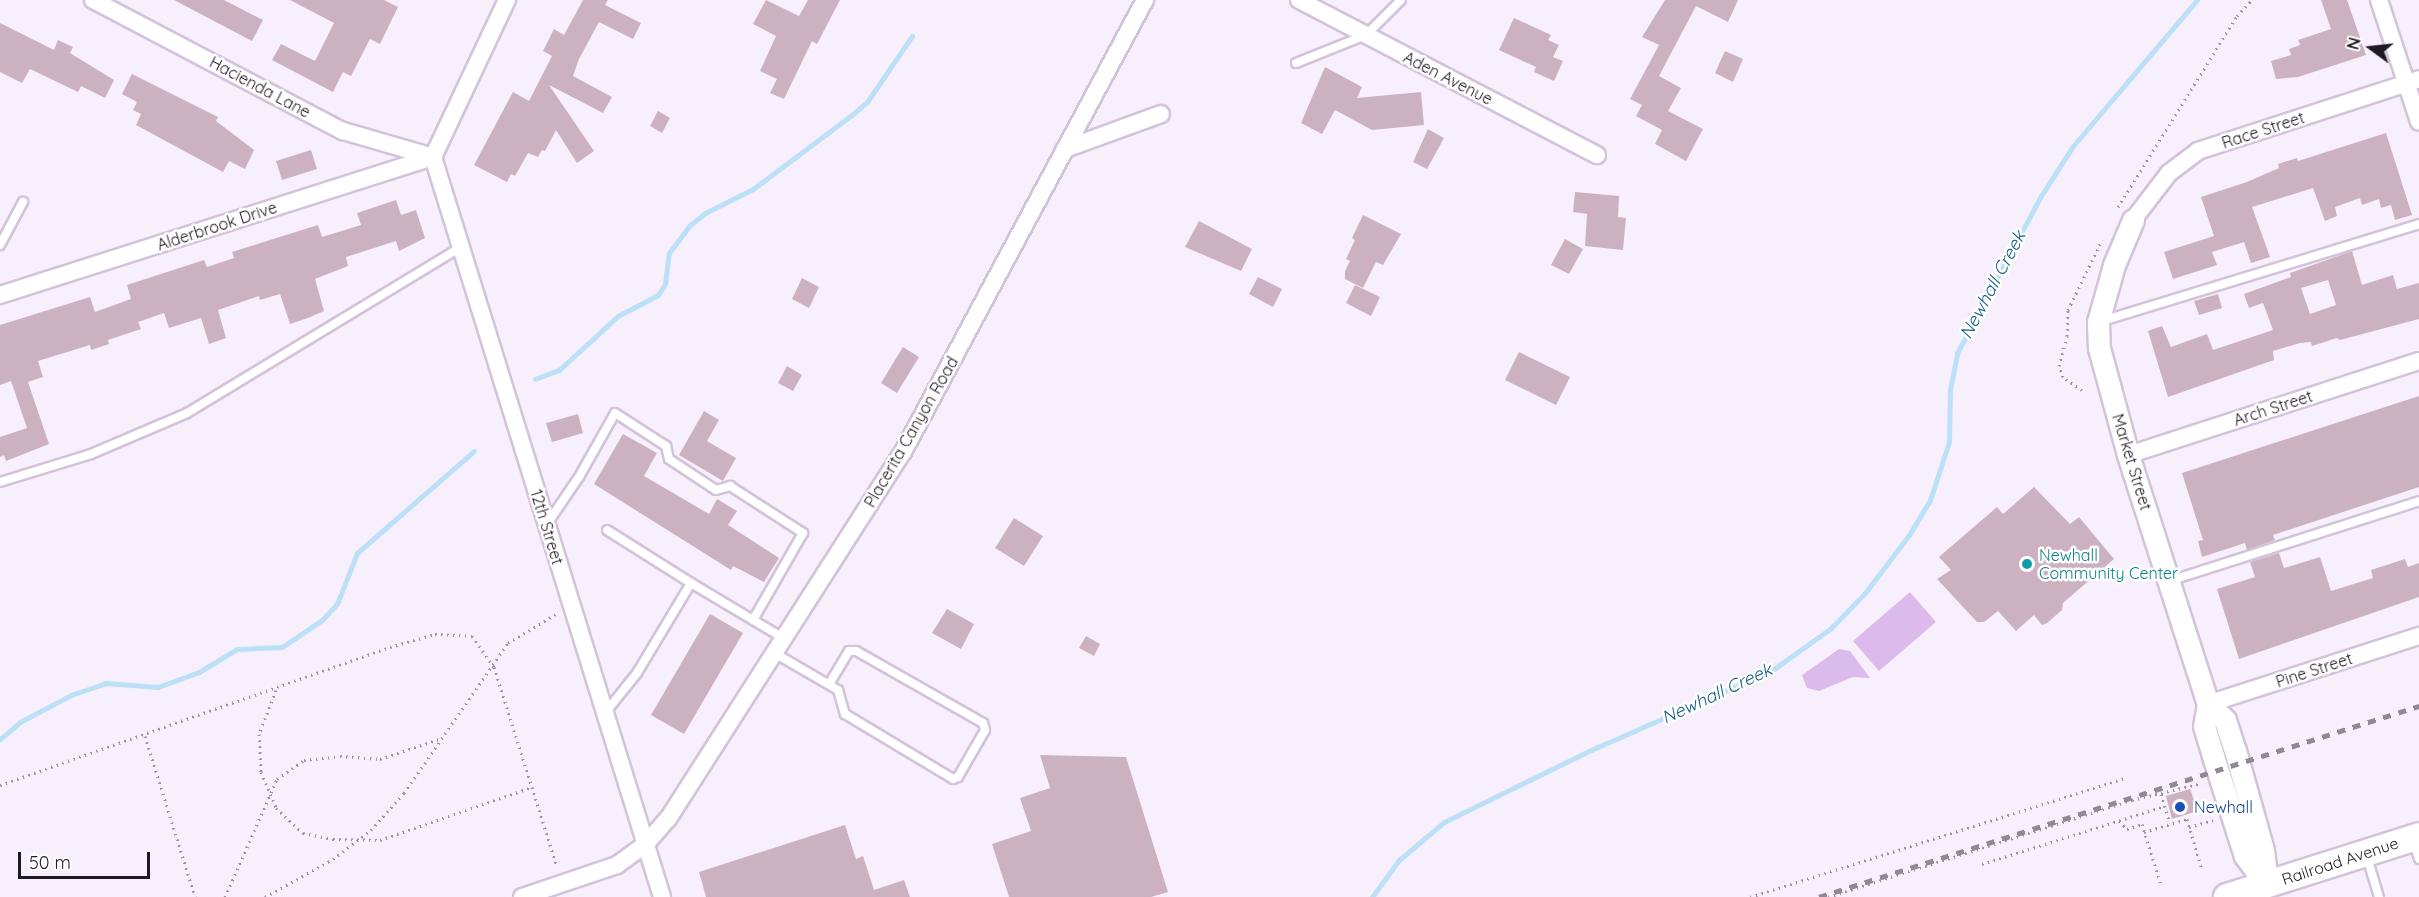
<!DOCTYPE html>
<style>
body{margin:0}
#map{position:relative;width:2419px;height:897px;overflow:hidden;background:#f8effd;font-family:Quicksand,sans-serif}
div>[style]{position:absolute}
.green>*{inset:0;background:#dcbaeb}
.stream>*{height:5px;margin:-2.5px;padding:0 2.5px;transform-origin:2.5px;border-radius:2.5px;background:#bce0f8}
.building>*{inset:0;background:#ccb2c1}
.path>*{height:3px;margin-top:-1.5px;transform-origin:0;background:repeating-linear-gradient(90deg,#9c94a0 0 1.5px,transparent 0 6px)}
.roads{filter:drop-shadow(2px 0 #d3c3da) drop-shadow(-2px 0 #d3c3da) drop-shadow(0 2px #d3c3da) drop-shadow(0 -2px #d3c3da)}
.service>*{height:8px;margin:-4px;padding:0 4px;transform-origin:4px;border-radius:4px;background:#fff}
.minor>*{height:16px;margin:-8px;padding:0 8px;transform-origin:8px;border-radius:8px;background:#fff}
.tertiary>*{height:21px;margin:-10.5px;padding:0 10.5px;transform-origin:10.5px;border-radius:10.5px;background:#fff}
.primary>*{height:26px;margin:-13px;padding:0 13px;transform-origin:13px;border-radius:13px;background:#fff}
.rail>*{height:4.5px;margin-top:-2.25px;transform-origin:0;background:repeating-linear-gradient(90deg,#908893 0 8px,transparent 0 16px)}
.dots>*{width:16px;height:16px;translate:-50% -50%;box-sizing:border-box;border:3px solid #fff;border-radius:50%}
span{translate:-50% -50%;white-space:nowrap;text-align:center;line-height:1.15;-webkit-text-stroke:5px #fff;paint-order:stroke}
.street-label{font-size:16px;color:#1f1921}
.culture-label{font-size:16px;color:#0d838f}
.left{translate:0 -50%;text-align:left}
.transit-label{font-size:16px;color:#164399}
.water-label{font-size:18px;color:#115d82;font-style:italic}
.north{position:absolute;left:2341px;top:18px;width:60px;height:60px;-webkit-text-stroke:4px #fff;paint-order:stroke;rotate:285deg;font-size:16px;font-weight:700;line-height:24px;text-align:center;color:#1f1921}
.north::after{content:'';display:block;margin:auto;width:21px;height:27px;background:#1f1921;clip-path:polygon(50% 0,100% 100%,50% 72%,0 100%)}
.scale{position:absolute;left:18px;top:852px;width:132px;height:27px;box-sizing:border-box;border:3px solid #1f1921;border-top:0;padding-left:8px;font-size:18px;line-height:21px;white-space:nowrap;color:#1f1921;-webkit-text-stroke:4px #fff;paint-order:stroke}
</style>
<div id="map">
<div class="green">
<i style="clip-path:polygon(1910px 592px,1936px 622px,1879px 671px,1853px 641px)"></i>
<i style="clip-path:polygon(1839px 649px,1850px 651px,1870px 678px,1853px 677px,1819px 691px,1807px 688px,1802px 675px)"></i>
</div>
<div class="stream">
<i style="left:535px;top:379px;width:26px;rotate:-21deg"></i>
<i style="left:559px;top:370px;width:80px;rotate:-42.5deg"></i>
<i style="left:618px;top:316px;width:45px;rotate:-27.7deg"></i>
<i style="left:658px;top:295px;width:13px;rotate:-58deg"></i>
<i style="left:665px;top:284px;width:31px;rotate:-83deg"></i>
<i style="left:669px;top:253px;width:34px;rotate:-53deg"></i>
<i style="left:689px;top:226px;width:21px;rotate:-39deg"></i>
<i style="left:705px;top:213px;width:54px;rotate:-26.6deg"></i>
<i style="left:753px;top:189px;width:125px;rotate:-36.9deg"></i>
<i style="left:853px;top:114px;width:18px;rotate:-41deg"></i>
<i style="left:867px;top:102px;width:80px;rotate:-55.7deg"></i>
<i style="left:0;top:739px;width:26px;rotate:-40deg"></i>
<i style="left:20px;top:722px;width:58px;rotate:-27.9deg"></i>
<i style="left:71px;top:695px;width:36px;rotate:-19deg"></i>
<i style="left:105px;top:683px;width:53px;rotate:4.3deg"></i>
<i style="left:158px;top:687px;width:44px;rotate:-20.1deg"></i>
<i style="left:199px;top:672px;width:44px;rotate:-31.2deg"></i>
<i style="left:237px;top:649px;width:45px;rotate:-2.5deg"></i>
<i style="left:282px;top:647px;width:48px;rotate:-34deg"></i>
<i style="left:322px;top:620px;width:22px;rotate:-47deg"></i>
<i style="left:337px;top:604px;width:55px;rotate:-68.6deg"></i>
<i style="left:357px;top:553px;width:155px;rotate:-41.1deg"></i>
<i style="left:1372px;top:897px;width:46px;rotate:-53.9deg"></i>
<i style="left:1399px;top:860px;width:59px;rotate:-40.2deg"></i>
<i style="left:1444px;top:822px;width:164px;rotate:-26.1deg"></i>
<i style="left:1591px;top:750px;width:197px;rotate:-23.7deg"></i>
<i style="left:1771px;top:671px;width:74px;rotate:-35.6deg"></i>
<i style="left:1831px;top:628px;width:49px;rotate:-45.8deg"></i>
<i style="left:1865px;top:593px;width:73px;rotate:-52.8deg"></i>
<i style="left:1909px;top:535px;width:41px;rotate:-59deg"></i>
<i style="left:1930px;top:500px;width:61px;rotate:-71.9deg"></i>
<i style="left:1949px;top:442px;width:52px;rotate:-88.9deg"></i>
<i style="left:1950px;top:390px;width:38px;rotate:-79deg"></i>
<i style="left:1957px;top:353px;width:178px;rotate:-61.9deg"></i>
<i style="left:2041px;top:196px;width:59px;rotate:-57.4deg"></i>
<i style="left:2073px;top:146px;width:192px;rotate:-49.7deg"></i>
</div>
<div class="building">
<i style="clip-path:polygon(174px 0,224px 0,263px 20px,252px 41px)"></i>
<i style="clip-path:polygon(290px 0,384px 0,398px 7px,380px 44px,370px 39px,351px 76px,343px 72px,333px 92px,272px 60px,281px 44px,315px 61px,334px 23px)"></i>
<i style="clip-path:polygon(583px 0,608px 0,605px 5px,641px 23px,633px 39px,599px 22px,579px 59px,573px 76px,612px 97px,603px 113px,549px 85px,594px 151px,577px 163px,556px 130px,545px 151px,542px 150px,538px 157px,528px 153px,515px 176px,511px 174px,507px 182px,474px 165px,513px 92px,529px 101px,552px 56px,543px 51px,554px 29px,564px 35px)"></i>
<i style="clip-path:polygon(766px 0,799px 16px,808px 0,840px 0,817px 44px,812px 41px,784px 99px,770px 93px,777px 79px,760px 71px,776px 36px,753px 24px)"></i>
<i style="clip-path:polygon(1665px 0,1738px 0,1728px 22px,1696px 6px,1659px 76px,1681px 88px,1668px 111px,1703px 129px,1686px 161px,1655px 144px,1662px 130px,1636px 116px,1642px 105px,1630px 99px,1659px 45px,1642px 37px)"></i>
<i style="clip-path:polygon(2321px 0,2347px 0,2366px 55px,2298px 77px,2276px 79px,2271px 61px,2291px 55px,2289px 49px,2300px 45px,2298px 40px,2331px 29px)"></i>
<i style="clip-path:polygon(1514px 18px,1551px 35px,1548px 40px,1559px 45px,1553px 57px,1563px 61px,1554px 81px,1534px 72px,1536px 67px,1499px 50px)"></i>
<i style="clip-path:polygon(0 23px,54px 50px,58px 40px,73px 47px,70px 53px,114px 80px,105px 98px,81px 86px,78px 92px,30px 69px,22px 83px,0 72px)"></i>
<i style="clip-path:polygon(1725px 51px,1743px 59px,1733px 82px,1715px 73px)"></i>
<i style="clip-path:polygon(1325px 67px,1362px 87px,1357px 98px,1421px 92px,1424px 125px,1372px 130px,1335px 110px,1322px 134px,1301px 123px)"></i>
<i style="clip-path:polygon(132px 74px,218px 117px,216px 121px,254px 150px,245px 169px,229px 161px,223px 172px,136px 125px,141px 114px,133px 110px,137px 102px,122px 94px)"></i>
<i style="clip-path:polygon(658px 111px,670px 118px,662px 133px,650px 126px)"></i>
<i style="clip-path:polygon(1428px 129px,1444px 138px,1427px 169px,1413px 162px)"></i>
<i style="clip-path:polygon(2386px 133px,2412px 215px,2395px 220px,2391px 205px,2381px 208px,2379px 199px,2362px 205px,2360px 198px,2335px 207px,2337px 216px,2325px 221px,2313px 188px,2252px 207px,2270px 257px,2251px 263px,2244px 242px,2212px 252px,2217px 265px,2173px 279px,2164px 252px,2214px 236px,2201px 197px,2247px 182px,2279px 168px,2278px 164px,2297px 158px,2298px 161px)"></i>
<i style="clip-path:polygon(311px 150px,317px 169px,282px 180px,276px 161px)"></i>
<i style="clip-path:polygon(1575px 192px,1619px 196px,1618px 217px,1626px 218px,1623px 250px,1585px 246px,1587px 214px,1573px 212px)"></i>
<i style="clip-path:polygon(396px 200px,401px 215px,416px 210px,425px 238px,399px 251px,396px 241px,346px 257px,348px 266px,315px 279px,324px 311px,308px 318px,290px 324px,280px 294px,260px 300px,259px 296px,218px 310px,226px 338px,209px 344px,201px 318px,169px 328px,164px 313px,138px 322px,141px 329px,108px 340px,109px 344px,91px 350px,90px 345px,38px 361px,43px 377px,28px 382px,49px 444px,6px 461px,4px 455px,0 457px,0 437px,27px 428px,11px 381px,0 385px,0 325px,90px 297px,95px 312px,131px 299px,127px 285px,204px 260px,207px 267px,234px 258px,232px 252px,318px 225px,322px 237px,361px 225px,357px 213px)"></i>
<i style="clip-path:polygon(1363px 215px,1401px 234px,1383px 265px,1376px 262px,1363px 288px,1345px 279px,1345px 271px,1350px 261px,1346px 259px,1355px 240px,1352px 238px)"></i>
<i style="clip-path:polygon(1199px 221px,1252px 249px,1241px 271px,1185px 247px)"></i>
<i style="clip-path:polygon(1565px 239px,1583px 249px,1569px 274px,1551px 265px)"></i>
<i style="clip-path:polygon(evenodd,2352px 251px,2362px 285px,2393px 275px,2397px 289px,2419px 283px,2419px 319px,2340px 340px,2337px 338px,2312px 346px,2311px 342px,2300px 343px,2273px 351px,2274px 360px,2168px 397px,2148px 331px,2162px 326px,2171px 347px,2207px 334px,2213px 350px,2273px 330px,2263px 303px,2249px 308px,2244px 294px,2291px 277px,2290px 273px,2352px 251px,2328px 280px,2336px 305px,2310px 314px,2301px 288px,2328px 280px)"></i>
<i style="clip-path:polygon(1258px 277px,1282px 289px,1273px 307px,1249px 294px)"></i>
<i style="clip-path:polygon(802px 278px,819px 287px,809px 308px,792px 299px)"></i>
<i style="clip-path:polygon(1355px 285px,1380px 297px,1371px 316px,1346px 303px)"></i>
<i style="clip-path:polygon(2218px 294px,2222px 308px,2199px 315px,2194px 301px)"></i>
<i style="clip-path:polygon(903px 347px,919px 357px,897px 393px,881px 383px)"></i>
<i style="clip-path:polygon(1519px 352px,1570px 377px,1556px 405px,1505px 380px)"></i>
<i style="clip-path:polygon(787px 366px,802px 375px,793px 391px,778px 383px)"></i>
<i style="clip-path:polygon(2419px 396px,2419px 487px,2273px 535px,2275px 540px,2247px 550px,2245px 543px,2202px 557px,2198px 541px,2203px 540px,2182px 473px)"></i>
<i style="clip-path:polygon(704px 411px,719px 420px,707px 441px,736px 458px,723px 481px,679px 455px)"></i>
<i style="clip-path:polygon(578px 414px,583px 433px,552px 442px,546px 423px)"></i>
<i style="clip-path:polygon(623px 434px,657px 453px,644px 476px,709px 514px,717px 499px,737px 511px,728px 525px,779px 558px,764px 582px,733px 566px,731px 570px,594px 484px)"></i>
<i style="clip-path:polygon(2034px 487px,2070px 524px,2079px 517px,2114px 559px,2063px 603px,2062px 610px,2047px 623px,2042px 625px,2034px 615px,2016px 631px,1998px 611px,1984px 622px,1977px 622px,1937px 579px,1951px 570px,1939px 557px,1997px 507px,2003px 514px)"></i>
<i style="clip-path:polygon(1014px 518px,1043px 536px,1024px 566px,995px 548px)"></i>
<i style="clip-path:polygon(2279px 553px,2284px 568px,2320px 557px,2331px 591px,2373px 578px,2371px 570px,2405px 559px,2408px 567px,2419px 563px,2419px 597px,2239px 659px,2217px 589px,2255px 577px,2250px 562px)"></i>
<i style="clip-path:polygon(947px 609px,974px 624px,961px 649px,932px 633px)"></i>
<i style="clip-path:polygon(710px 614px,743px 633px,684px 734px,651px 715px)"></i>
<i style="clip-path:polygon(1086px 636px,1100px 644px,1094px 656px,1079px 648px)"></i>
<i style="clip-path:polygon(1040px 755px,1126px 757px,1168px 892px,1151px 897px,1009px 897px,992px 844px,1031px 831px,1020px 798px,1050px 788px)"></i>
<i style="clip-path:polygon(2190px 789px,2198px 811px,2172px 819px,2166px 796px)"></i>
<i style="clip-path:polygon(845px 825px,856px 859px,863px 856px,874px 890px,904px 880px,910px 897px,706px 897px,699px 872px)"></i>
</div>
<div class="path">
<i style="left:2118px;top:207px;width:225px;rotate:-58.1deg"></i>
<i style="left:2237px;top:16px;width:22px;rotate:-47deg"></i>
<i style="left:2082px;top:390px;width:23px;rotate:-146deg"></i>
<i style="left:2063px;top:377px;width:12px;rotate:-110deg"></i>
<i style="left:2059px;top:366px;width:31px;rotate:-75deg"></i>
<i style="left:2067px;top:336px;width:26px;rotate:-88deg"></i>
<i style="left:2068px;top:310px;width:78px;rotate:-64.1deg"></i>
<i style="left:276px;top:690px;width:47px;rotate:111.1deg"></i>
<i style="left:259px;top:734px;width:38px;rotate:87deg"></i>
<i style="left:261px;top:772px;width:39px;rotate:67deg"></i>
<i style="left:276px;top:808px;width:37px;rotate:43deg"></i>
<i style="left:303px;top:833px;width:31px;rotate:11deg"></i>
<i style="left:333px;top:839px;width:47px;rotate:1.2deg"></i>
<i style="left:380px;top:840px;width:161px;rotate:-19.2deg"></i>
<i style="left:145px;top:736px;width:169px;rotate:72.7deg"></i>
<i style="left:0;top:785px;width:414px;rotate:-19.5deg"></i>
<i style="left:390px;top:647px;width:47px;rotate:-16.1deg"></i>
<i style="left:435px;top:634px;width:37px;rotate:3deg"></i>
<i style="left:472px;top:636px;width:38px;rotate:55deg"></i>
<i style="left:494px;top:667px;width:210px;rotate:72.5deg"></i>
<i style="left:2161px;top:794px;width:30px;rotate:73deg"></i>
<i style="left:2119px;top:821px;width:11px;rotate:45deg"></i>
<i style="left:2127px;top:829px;width:16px;rotate:-18deg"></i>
<i style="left:2142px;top:824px;width:64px;rotate:72.7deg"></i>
<i style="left:2189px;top:827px;width:25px;rotate:-16deg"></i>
<i style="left:2144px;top:832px;width:45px;rotate:-16.8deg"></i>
<i style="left:2187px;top:819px;width:53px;rotate:73.6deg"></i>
<i style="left:1982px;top:864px;width:192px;rotate:-17.6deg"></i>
<i style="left:225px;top:897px;width:129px;rotate:-66.2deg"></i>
<i style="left:277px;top:779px;width:33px;rotate:-35deg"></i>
<i style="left:304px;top:760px;width:36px;rotate:-6deg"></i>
<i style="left:340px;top:756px;width:40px;rotate:4.3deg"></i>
<i style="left:380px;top:759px;width:65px;rotate:-18.7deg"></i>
<i style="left:265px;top:897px;width:78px;rotate:-29.2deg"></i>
<i style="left:333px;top:859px;width:48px;rotate:-37.3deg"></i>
<i style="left:371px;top:830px;width:50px;rotate:-48.3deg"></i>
<i style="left:404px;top:793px;width:183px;rotate:-55.3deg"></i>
<i style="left:508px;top:643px;width:56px;rotate:-31.1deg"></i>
<i style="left:1750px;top:897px;width:393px;rotate:-17.6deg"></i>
<i style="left:1828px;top:897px;width:319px;rotate:-17.7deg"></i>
<i style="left:2132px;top:800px;width:72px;rotate:-13.7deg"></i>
</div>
<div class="roads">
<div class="service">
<i style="left:1296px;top:63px;width:75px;rotate:-21.8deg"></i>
<i style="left:1366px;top:35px;width:49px;rotate:-45deg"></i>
<i style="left:0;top:245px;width:49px;rotate:-61.9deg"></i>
<i style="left:2099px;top:322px;width:335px;rotate:-17deg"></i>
<i style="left:0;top:482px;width:95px;rotate:-17.1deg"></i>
<i style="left:91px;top:454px;width:104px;rotate:-23.1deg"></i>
<i style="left:187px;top:413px;width:320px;rotate:-31.2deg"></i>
<i style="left:547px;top:524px;width:57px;rotate:-55.8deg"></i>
<i style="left:579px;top:477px;width:73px;rotate:-60.6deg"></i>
<i style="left:615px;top:413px;width:61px;rotate:32.9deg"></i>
<i style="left:666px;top:446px;width:13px;rotate:77deg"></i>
<i style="left:669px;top:459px;width:56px;rotate:33.4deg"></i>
<i style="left:716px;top:490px;width:15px;rotate:-16deg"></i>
<i style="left:730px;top:486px;width:87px;rotate:32.8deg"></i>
<i style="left:803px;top:533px;width:100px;rotate:119.9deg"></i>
<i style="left:2169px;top:581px;width:262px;rotate:-17.7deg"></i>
<i style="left:691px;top:583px;width:109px;rotate:30.8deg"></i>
<i style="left:776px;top:654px;width:72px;rotate:30.1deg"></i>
<i style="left:838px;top:690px;width:25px;rotate:74deg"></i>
<i style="left:845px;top:714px;width:126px;rotate:31deg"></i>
<i style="left:953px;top:779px;width:5px;rotate:-22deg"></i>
<i style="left:958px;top:777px;width:54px;rotate:-60.1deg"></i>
<i style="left:985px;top:730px;width:7px;rotate:-106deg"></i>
<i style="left:983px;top:723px;width:146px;rotate:-150.4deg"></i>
<i style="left:856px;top:651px;width:7px;rotate:180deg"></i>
<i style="left:849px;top:651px;width:39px;rotate:121deg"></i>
<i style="left:605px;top:713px;width:51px;rotate:-51.3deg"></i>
<i style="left:637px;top:673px;width:105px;rotate:-59deg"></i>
<i style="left:691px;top:583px;width:99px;rotate:-147.8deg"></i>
<i style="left:2413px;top:840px;width:20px;rotate:72deg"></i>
<i style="left:2366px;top:854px;width:45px;rotate:73.2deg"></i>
</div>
<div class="minor">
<i style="left:93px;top:0;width:282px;rotate:27.7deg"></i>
<i style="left:343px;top:131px;width:94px;rotate:16.1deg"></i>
<i style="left:1299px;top:0;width:336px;rotate:27.5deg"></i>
<i style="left:2379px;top:0;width:128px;rotate:71.8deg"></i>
<i style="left:1065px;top:149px;width:102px;rotate:-20deg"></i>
<i style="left:433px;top:157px;width:775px;rotate:72.8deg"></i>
<i style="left:433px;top:157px;width:174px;rotate:-64.8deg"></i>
<i style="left:2133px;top:220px;width:59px;rotate:-52.5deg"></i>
<i style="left:2169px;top:173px;width:36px;rotate:-37deg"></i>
<i style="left:2198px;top:151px;width:232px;rotate:-18deg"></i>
<i style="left:0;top:295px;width:454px;rotate:-17.7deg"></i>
<i style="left:2128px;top:455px;width:306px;rotate:-17.9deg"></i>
<i style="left:2208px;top:704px;width:222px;rotate:-17.9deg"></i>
<i style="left:522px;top:897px;width:100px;rotate:-18.6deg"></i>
<i style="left:617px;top:865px;width:34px;rotate:-36deg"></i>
<i style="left:645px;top:845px;width:35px;rotate:-49deg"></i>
<i style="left:668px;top:819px;width:436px;rotate:-57.4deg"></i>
<i style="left:903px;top:452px;width:513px;rotate:-61.84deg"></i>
</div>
<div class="tertiary">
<i style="left:2133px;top:220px;width:49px;rotate:112.9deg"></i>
<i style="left:2114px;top:265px;width:59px;rotate:105.7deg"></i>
<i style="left:2098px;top:322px;width:26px;rotate:88deg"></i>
<i style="left:2099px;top:348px;width:111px;rotate:74.8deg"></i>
<i style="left:2128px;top:455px;width:262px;rotate:72.2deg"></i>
<i style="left:2208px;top:704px;width:22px;rotate:100deg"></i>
<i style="left:2204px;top:726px;width:31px;rotate:73deg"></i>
<i style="left:2213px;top:756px;width:105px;rotate:72.3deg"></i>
<i style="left:2245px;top:856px;width:36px;rotate:53deg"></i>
<i style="left:2208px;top:704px;width:23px;rotate:43deg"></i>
<i style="left:2225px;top:720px;width:32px;rotate:72deg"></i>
<i style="left:2235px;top:750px;width:104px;rotate:74.4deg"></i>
<i style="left:2263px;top:850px;width:35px;rotate:83deg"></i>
</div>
<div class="primary">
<i style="left:2227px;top:897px;width:201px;rotate:-17.6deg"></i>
</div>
</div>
<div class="rail">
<i style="left:1819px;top:897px;width:630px;rotate:-17.66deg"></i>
</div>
<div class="dots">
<i style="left:2027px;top:564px;background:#0f9aa8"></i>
<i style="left:2180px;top:807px;background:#1a4fb4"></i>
</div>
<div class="street-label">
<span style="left:1448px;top:78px;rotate:27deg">Aden Avenue</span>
<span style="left:260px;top:87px;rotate:28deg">Hacienda Lane</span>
<span style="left:2263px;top:130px;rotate:-18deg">Race Street</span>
<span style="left:217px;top:226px;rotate:-18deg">Alderbrook Drive</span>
<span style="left:2273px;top:408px;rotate:-18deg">Arch Street</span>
<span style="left:911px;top:432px;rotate:-60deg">Placerita Canyon Road</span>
<span style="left:2132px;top:462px;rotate:73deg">Market Street</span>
<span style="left:547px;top:527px;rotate:73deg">12th Street</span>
<span style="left:2314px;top:670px;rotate:-18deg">Pine Street</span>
<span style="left:2340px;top:861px;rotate:-18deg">Railroad Avenue</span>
</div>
<div class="culture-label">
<span class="left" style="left:2039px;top:564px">Newhall<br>Community Center</span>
</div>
<div class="transit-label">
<span class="left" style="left:2194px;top:807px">Newhall</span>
</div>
<div class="water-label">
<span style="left:1993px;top:285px;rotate:-62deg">Newhall Creek</span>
<span style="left:1717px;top:694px;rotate:-25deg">Newhall Creek</span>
</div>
<div class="north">N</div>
<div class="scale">50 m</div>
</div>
